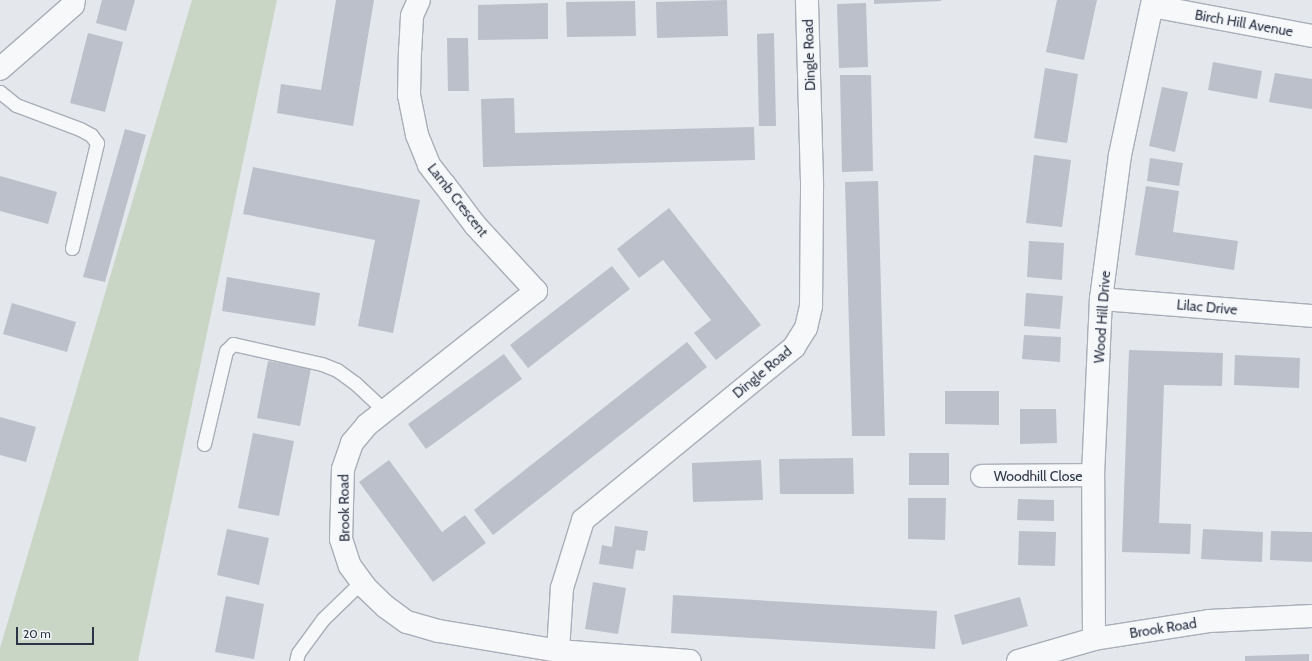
<!DOCTYPE html>
<style>
body{margin:0}
#map{position:relative;width:1312px;height:661px;overflow:hidden;background:#e4e7ec;font-family:Cabin,sans-serif}
div>[style]{position:absolute}
.green>*{inset:0;background:#c9d6c5}
.building>*{inset:0;background:#bbc0ca}
.roads{filter:drop-shadow(1px 0 #a9aeb7) drop-shadow(-1px 0 #a9aeb7) drop-shadow(0 1px #a9aeb7) drop-shadow(0 -1px #a9aeb7)}
.lane>*{height:13px;margin:-6.5px;padding:0 6.5px;transform-origin:6.5px;border-radius:6.5px;background:#f7f8fa}
.street>*{height:22px;margin:-11px;padding:0 11px;transform-origin:11px;border-radius:11px;background:#f7f8fa}
span{translate:-50% -50%;white-space:nowrap;text-align:center;line-height:1.15;-webkit-text-stroke:4px #f4f6f9;paint-order:stroke}
.street-label{font-size:14px;color:#2b3445}
.scale{position:absolute;left:16px;top:627px;width:78px;height:18px;box-sizing:border-box;border:2px solid #2b3445;border-top:0;padding-left:5px;font-size:12px;line-height:14px;white-space:nowrap;color:#2b3445;-webkit-text-stroke:3px #f4f6f9;paint-order:stroke}
</style>
<div id="map">
<div class="green">
<i style="clip-path:polygon(192px 0,277px 0,138px 661px,0 661px,0 648px)"></i>
</div>
<div class="building">
<i style="clip-path:polygon(102px 0,135px 0,126px 31px,96px 23px)"></i>
<i style="clip-path:polygon(336px 0,374px 0,353px 126px,277px 113px,281px 84px,321px 90px)"></i>
<i style="clip-path:polygon(727px 0,728px 36px,657px 38px,656px 2px)"></i>
<i style="clip-path:polygon(874px 0,941px 0,941px 1px,874px 4px)"></i>
<i style="clip-path:polygon(1057px 0,1097px 0,1084px 60px,1046px 52px)"></i>
<i style="clip-path:polygon(635px 1px,636px 36px,567px 37px,566px 2px)"></i>
<i style="clip-path:polygon(548px 3px,548px 39px,478px 40px,478px 5px)"></i>
<i style="clip-path:polygon(866px 3px,868px 67px,839px 68px,837px 4px)"></i>
<i style="clip-path:polygon(88px 33px,123px 42px,105px 112px,70px 103px)"></i>
<i style="clip-path:polygon(774px 33px,776px 126px,759px 126px,757px 34px)"></i>
<i style="clip-path:polygon(447px 38px,468px 38px,469px 91px,448px 91px)"></i>
<i style="clip-path:polygon(1213px 62px,1262px 71px,1257px 99px,1208px 90px)"></i>
<i style="clip-path:polygon(1045px 68px,1078px 74px,1067px 143px,1034px 138px)"></i>
<i style="clip-path:polygon(1275px 73px,1312px 79px,1312px 109px,1269px 102px)"></i>
<i style="clip-path:polygon(840px 75px,871px 75px,873px 171px,842px 172px)"></i>
<i style="clip-path:polygon(1162px 87px,1188px 92px,1175px 152px,1149px 146px)"></i>
<i style="clip-path:polygon(514px 98px,515px 133px,754px 127px,755px 160px,483px 167px,481px 99px)"></i>
<i style="clip-path:polygon(125px 129px,146px 135px,105px 282px,83px 277px)"></i>
<i style="clip-path:polygon(1034px 155px,1071px 160px,1062px 227px,1026px 223px)"></i>
<i style="clip-path:polygon(1150px 158px,1183px 163px,1179px 186px,1147px 181px)"></i>
<i style="clip-path:polygon(253px 167px,420px 200px,393px 333px,358px 326px,375px 240px,243px 214px)"></i>
<i style="clip-path:polygon(0 176px,57px 192px,48px 224px,0 211px)"></i>
<i style="clip-path:polygon(878px 181px,885px 436px,852px 436px,845px 182px)"></i>
<i style="clip-path:polygon(1146px 186px,1179px 191px,1173px 232px,1238px 241px,1234px 270px,1135px 255px)"></i>
<i style="clip-path:polygon(669px 208px,761px 325px,716px 360px,694px 333px,711px 320px,663px 260px,639px 278px,617px 249px)"></i>
<i style="clip-path:polygon(1029px 241px,1064px 243px,1062px 280px,1027px 277px)"></i>
<i style="clip-path:polygon(612px 266px,630px 289px,528px 368px,510px 345px)"></i>
<i style="clip-path:polygon(227px 277px,320px 293px,315px 326px,222px 311px)"></i>
<i style="clip-path:polygon(1026px 293px,1063px 296px,1060px 329px,1024px 326px)"></i>
<i style="clip-path:polygon(12px 303px,76px 322px,67px 352px,3px 334px)"></i>
<i style="clip-path:polygon(1024px 335px,1061px 337px,1060px 362px,1022px 359px)"></i>
<i style="clip-path:polygon(687px 342px,707px 367px,493px 535px,474px 510px)"></i>
<i style="clip-path:polygon(1129px 350px,1223px 353px,1222px 386px,1164px 385px,1159px 523px,1191px 524px,1190px 554px,1122px 552px)"></i>
<i style="clip-path:polygon(504px 354px,522px 379px,426px 449px,408px 424px)"></i>
<i style="clip-path:polygon(1235px 355px,1300px 358px,1299px 388px,1234px 385px)"></i>
<i style="clip-path:polygon(268px 361px,311px 368px,300px 426px,257px 418px)"></i>
<i style="clip-path:polygon(945px 391px,999px 391px,999px 425px,945px 424px)"></i>
<i style="clip-path:polygon(1020px 409px,1056px 409px,1057px 443px,1020px 444px)"></i>
<i style="clip-path:polygon(0 417px,36px 427px,26px 462px,0 455px)"></i>
<i style="clip-path:polygon(253px 433px,294px 441px,279px 516px,238px 508px)"></i>
<i style="clip-path:polygon(909px 453px,949px 453px,949px 485px,909px 485px)"></i>
<i style="clip-path:polygon(853px 458px,854px 494px,780px 494px,779px 459px)"></i>
<i style="clip-path:polygon(389px 460px,442px 532px,465px 515px,486px 543px,433px 582px,359px 482px)"></i>
<i style="clip-path:polygon(761px 460px,763px 500px,693px 502px,692px 463px)"></i>
<i style="clip-path:polygon(908px 498px,946px 498px,945px 540px,908px 539px)"></i>
<i style="clip-path:polygon(1018px 499px,1054px 500px,1054px 521px,1017px 520px)"></i>
<i style="clip-path:polygon(615px 526px,648px 531px,645px 551px,636px 550px,633px 569px,599px 564px,602px 545px,612px 547px)"></i>
<i style="clip-path:polygon(227px 529px,269px 538px,259px 585px,217px 575px)"></i>
<i style="clip-path:polygon(1203px 529px,1263px 532px,1262px 562px,1201px 559px)"></i>
<i style="clip-path:polygon(1019px 531px,1056px 532px,1055px 566px,1018px 565px)"></i>
<i style="clip-path:polygon(1271px 531px,1312px 532px,1312px 562px,1270px 560px)"></i>
<i style="clip-path:polygon(593px 582px,626px 588px,618px 634px,585px 629px)"></i>
<i style="clip-path:polygon(673px 595px,937px 611px,935px 649px,671px 633px)"></i>
<i style="clip-path:polygon(226px 596px,264px 604px,254px 659px,215px 652px)"></i>
<i style="clip-path:polygon(1020px 597px,1028px 626px,962px 645px,954px 615px)"></i>
<i style="clip-path:polygon(1309px 654px,1309px 661px,1245px 661px,1245px 656px)"></i>
</div>
<div class="roads">
<div class="lane">
<i style="left:0;top:92px;width:21px;rotate:39deg"></i>
<i style="left:16px;top:105px;width:68px;rotate:20.6deg"></i>
<i style="left:80px;top:129px;width:13px;rotate:29deg"></i>
<i style="left:91px;top:135px;width:10px;rotate:53deg"></i>
<i style="left:97px;top:143px;width:108px;rotate:103.4deg"></i>
<i style="left:204px;top:444px;width:96px;rotate:-76.7deg"></i>
<i style="left:226px;top:351px;width:10px;rotate:-45deg"></i>
<i style="left:233px;top:344px;width:91px;rotate:12.7deg"></i>
<i style="left:322px;top:364px;width:16px;rotate:22deg"></i>
<i style="left:337px;top:370px;width:22px;rotate:36deg"></i>
<i style="left:355px;top:383px;width:41px;rotate:43deg"></i>
<i style="left:296px;top:661px;width:8px;rotate:-76deg"></i>
<i style="left:298px;top:653px;width:42px;rotate:-53.7deg"></i>
<i style="left:323px;top:619px;width:53px;rotate:-44.2deg"></i>
</div>
<div class="street">
<i style="left:419px;top:0;width:17px;rotate:114deg"></i>
<i style="left:412px;top:16px;width:34px;rotate:93deg"></i>
<i style="left:410px;top:50px;width:45px;rotate:91.3deg"></i>
<i style="left:409px;top:95px;width:41px;rotate:78.7deg"></i>
<i style="left:417px;top:135px;width:32px;rotate:68deg"></i>
<i style="left:429px;top:165px;width:24px;rotate:52deg"></i>
<i style="left:444px;top:184px;width:51px;rotate:52.9deg"></i>
<i style="left:475px;top:225px;width:90px;rotate:47.3deg"></i>
<i style="left:536px;top:291px;width:216px;rotate:141.6deg"></i>
<i style="left:367px;top:425px;width:23px;rotate:130deg"></i>
<i style="left:352px;top:443px;width:28px;rotate:109deg"></i>
<i style="left:343px;top:469px;width:70px;rotate:91.6deg"></i>
<i style="left:341px;top:539px;width:28px;rotate:72deg"></i>
<i style="left:350px;top:566px;width:26px;rotate:54deg"></i>
<i style="left:365px;top:587px;width:29px;rotate:44deg"></i>
<i style="left:386px;top:607px;width:26px;rotate:36deg"></i>
<i style="left:407px;top:622px;width:33px;rotate:16deg"></i>
<i style="left:439px;top:631px;width:121px;rotate:9.5deg"></i>
<i style="left:558px;top:651px;width:132px;rotate:4.3deg"></i>
<i style="left:1152px;top:6px;width:163px;rotate:10.6deg"></i>
<i style="left:0;top:69px;width:97px;rotate:-41.2deg"></i>
<i style="left:73px;top:5px;width:5px;rotate:-79deg"></i>
<i style="left:1101px;top:299px;width:212px;rotate:4.6deg"></i>
<i style="left:982px;top:476px;width:111px;rotate:-0.5deg"></i>
<i style="left:1094px;top:639px;width:164px;rotate:-90.3deg"></i>
<i style="left:1093px;top:475px;width:176px;rotate:-87.4deg"></i>
<i style="left:1101px;top:299px;width:145px;rotate:-82.5deg"></i>
<i style="left:1120px;top:155px;width:158px;rotate:-78deg"></i>
<i style="left:558px;top:651px;width:63px;rotate:-86.4deg"></i>
<i style="left:562px;top:588px;width:71px;rotate:-72.8deg"></i>
<i style="left:583px;top:520px;width:273px;rotate:-39.3deg"></i>
<i style="left:794px;top:347px;width:22px;rotate:-58deg"></i>
<i style="left:806px;top:328px;width:23px;rotate:-77deg"></i>
<i style="left:811px;top:306px;width:124px;rotate:-89.5deg"></i>
<i style="left:812px;top:182px;width:182px;rotate:-91.6deg"></i>
<i style="left:1018px;top:661px;width:79px;rotate:-16.1deg"></i>
<i style="left:1094px;top:639px;width:116px;rotate:-8.9deg"></i>
<i style="left:1209px;top:621px;width:103px;rotate:-2.8deg"></i>
</div>
</div>
<div class="street-label">
<span style="left:1244px;top:23px;rotate:10deg">Birch Hill Avenue</span>
<span style="left:809px;top:55px;rotate:-92deg">Dingle Road</span>
<span style="left:458px;top:200px;rotate:52deg">Lamb Crescent</span>
<span style="left:1207px;top:307px;rotate:5deg">Lilac Drive</span>
<span style="left:1102px;top:317px;rotate:-86deg">Wood Hill Drive</span>
<span style="left:762px;top:372px;rotate:-40deg">Dingle Road</span>
<span style="left:1038px;top:476px">Woodhill Close</span>
<span style="left:344px;top:508px;rotate:-91deg">Brook Road</span>
<span style="left:1163px;top:628px;rotate:-9deg">Brook Road</span>
</div>
<div class="scale">20 m</div>
</div>
